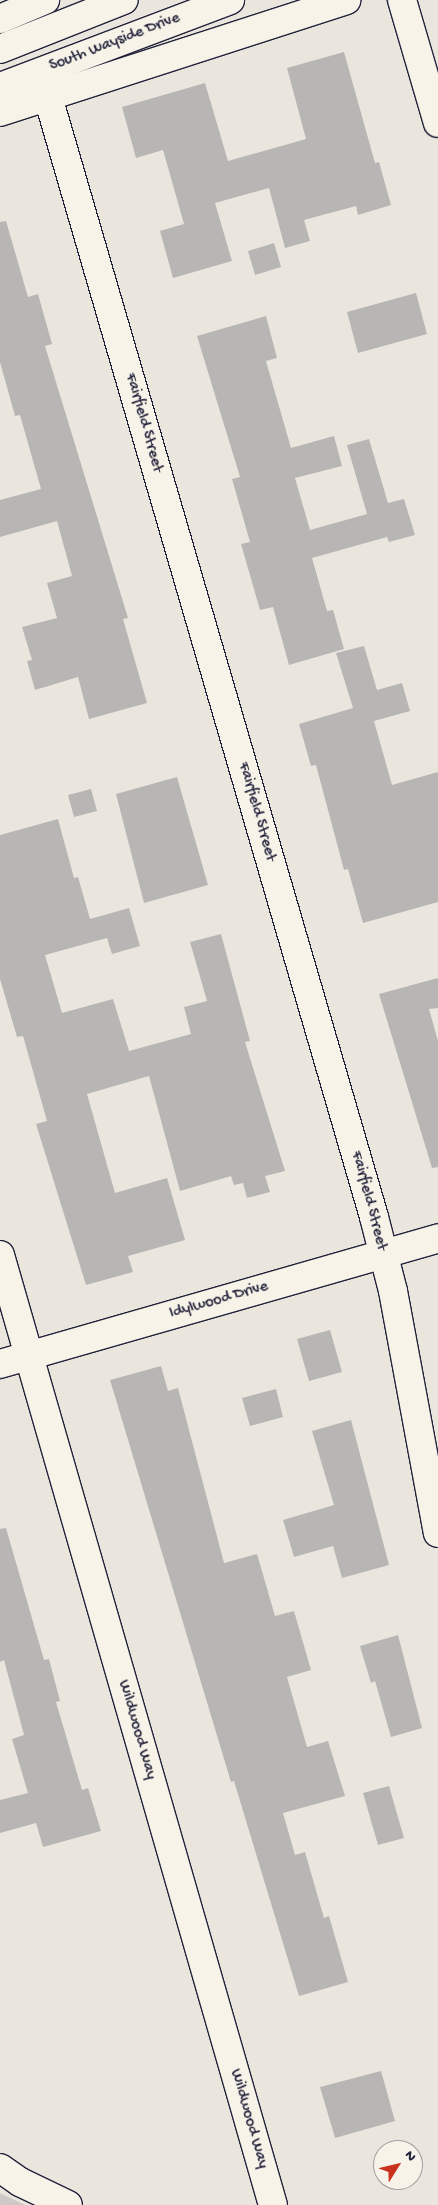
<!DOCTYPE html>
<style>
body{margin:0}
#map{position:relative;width:438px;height:2205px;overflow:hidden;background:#eae6de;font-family:"Gochi Hand",sans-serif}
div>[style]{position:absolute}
.green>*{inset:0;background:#cdc9c6}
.building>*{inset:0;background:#b8b6b5}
.roads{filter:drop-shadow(1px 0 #22223b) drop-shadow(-1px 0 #22223b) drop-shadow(0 1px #22223b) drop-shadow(0 -1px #22223b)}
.street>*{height:28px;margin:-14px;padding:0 14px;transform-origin:14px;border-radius:14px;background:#f7f3e8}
.primary>*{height:28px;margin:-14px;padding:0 14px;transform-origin:14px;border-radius:14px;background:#f7f3e8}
span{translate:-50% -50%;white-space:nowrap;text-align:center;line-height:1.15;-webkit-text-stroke:4px #f7f3e8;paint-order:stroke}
.street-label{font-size:16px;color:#22223b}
.north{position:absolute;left:373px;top:2140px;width:50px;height:50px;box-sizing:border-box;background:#f7f3e8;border:1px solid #a29fa3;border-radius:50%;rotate:54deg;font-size:14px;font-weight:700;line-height:20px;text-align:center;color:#22223b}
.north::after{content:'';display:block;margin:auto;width:18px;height:22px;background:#c8321e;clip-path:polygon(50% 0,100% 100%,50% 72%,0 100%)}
</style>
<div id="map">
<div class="green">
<i style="clip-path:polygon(0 2193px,25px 2205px,0 2205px)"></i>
</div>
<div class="building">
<i style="clip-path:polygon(344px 52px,375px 163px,379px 162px,391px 205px,358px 215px,356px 206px,304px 220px,310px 241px,285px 248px,269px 188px,215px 203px,232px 261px,173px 278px,160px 231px,184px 224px,163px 150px,136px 158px,122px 107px,205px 83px,228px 161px,306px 139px,287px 68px)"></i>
<i style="clip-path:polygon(6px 221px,28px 297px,38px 294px,52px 344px,45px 346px,128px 618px,123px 619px,147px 703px,89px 719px,78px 677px,35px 690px,27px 661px,32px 660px,22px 627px,57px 618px,47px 583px,72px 576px,57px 521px,0 537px,0 500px,41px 489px,20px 415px,15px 416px,0 362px,0 222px)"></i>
<i style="clip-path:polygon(274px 243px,281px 267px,255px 275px,248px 251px)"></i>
<i style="clip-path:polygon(416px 293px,427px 334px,358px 353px,347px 312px)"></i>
<i style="clip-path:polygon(266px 316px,277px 358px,266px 361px,291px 448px,334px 436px,342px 466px,295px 478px,310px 530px,367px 514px,347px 445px,369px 439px,388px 503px,404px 499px,415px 535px,389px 542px,387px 537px,312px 558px,327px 611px,333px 610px,344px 649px,289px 665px,273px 607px,260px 610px,241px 544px,250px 542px,232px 479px,240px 477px,197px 336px)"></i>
<i style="clip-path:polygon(364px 646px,377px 690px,402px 683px,410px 711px,374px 721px,392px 785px,438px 772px,438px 902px,363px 923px,348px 869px,344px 870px,316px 765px,311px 766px,299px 724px,353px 708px,336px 653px)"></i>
<i style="clip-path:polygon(177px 777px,208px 885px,144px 903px,116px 794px)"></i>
<i style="clip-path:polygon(91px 789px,97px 811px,74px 817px,68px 795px)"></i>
<i style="clip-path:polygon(58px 819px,74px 878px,78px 877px,90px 919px,129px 908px,140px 946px,112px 954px,107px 938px,45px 955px,62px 1013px,113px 999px,129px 1051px,191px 1034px,184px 1007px,207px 1001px,190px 942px,221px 934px,250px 1041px,245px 1042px,285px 1171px,265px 1176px,270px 1192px,247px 1198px,243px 1183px,234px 1185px,231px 1176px,180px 1191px,149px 1076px,87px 1094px,115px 1193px,167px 1178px,185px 1240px,128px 1256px,133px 1272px,86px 1285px,36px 1124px,47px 1121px,23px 1036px,17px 1037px,0 979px,0 835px)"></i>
<i style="clip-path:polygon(438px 978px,438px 1008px,429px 1009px,438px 1041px,438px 1167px,432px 1168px,379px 994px)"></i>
<i style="clip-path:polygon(330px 1330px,342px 1372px,309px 1381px,297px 1339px)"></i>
<i style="clip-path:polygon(161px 1366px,168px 1391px,178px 1388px,224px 1563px,257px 1554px,275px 1616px,294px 1611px,311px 1670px,287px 1677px,307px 1747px,328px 1741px,345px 1796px,283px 1813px,295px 1855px,305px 1852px,324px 1918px,329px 1916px,348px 1982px,299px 1996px,234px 1781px,231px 1782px,110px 1380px)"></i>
<i style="clip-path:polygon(276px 1389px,283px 1417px,250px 1426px,242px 1398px)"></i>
<i style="clip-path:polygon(351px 1420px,389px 1565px,342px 1578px,333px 1546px,294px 1557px,283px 1520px,334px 1505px,312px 1431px)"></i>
<i style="clip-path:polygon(6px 1528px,44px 1660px,49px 1659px,60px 1701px,56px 1702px,82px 1790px,88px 1788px,101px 1831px,43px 1847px,36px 1823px,0 1833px,0 1800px,28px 1793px,12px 1739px,24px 1735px,4px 1660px,0 1662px,0 1529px)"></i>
<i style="clip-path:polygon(398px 1635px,422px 1728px,391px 1737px,375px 1681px,371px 1683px,360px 1646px)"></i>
<i style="clip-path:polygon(389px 1786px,404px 1838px,378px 1845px,363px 1793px)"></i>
<i style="clip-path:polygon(381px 2071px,395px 2121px,335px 2138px,320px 2087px)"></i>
</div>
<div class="roads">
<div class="street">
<i style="left:402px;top:0;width:128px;rotate:73.7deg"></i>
<i style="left:48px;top:97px;width:1166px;rotate:73.77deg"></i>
<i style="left:374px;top:1217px;width:76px;rotate:75.6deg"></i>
<i style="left:393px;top:1291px;width:246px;rotate:79.5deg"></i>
<i style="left:0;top:1255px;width:988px;rotate:73.97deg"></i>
<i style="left:0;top:1364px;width:456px;rotate:-16deg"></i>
<i style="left:0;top:2168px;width:24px;rotate:35deg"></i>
<i style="left:20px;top:2182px;width:53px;rotate:25.6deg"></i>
</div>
<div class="primary">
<i style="left:0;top:19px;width:49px;rotate:-22.9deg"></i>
<i style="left:0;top:49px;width:133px;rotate:-21.6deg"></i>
<i style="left:0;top:87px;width:246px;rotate:-20.7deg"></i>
<i style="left:0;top:112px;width:364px;rotate:-17.9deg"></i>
</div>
</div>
<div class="street-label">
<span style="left:115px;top:43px;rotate:-21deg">South Wayside Drive</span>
<span style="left:143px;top:423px;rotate:74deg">Fairfield Street</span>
<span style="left:256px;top:812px;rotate:74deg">Fairfield Street</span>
<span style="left:368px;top:1201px;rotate:75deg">Fairfield Street</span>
<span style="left:219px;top:1301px;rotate:-16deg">Idylwood Drive</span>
<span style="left:136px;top:1730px;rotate:74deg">Wildwood Way</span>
<span style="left:248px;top:2119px;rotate:74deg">Wildwood Way</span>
</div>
<div class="north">N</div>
</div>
